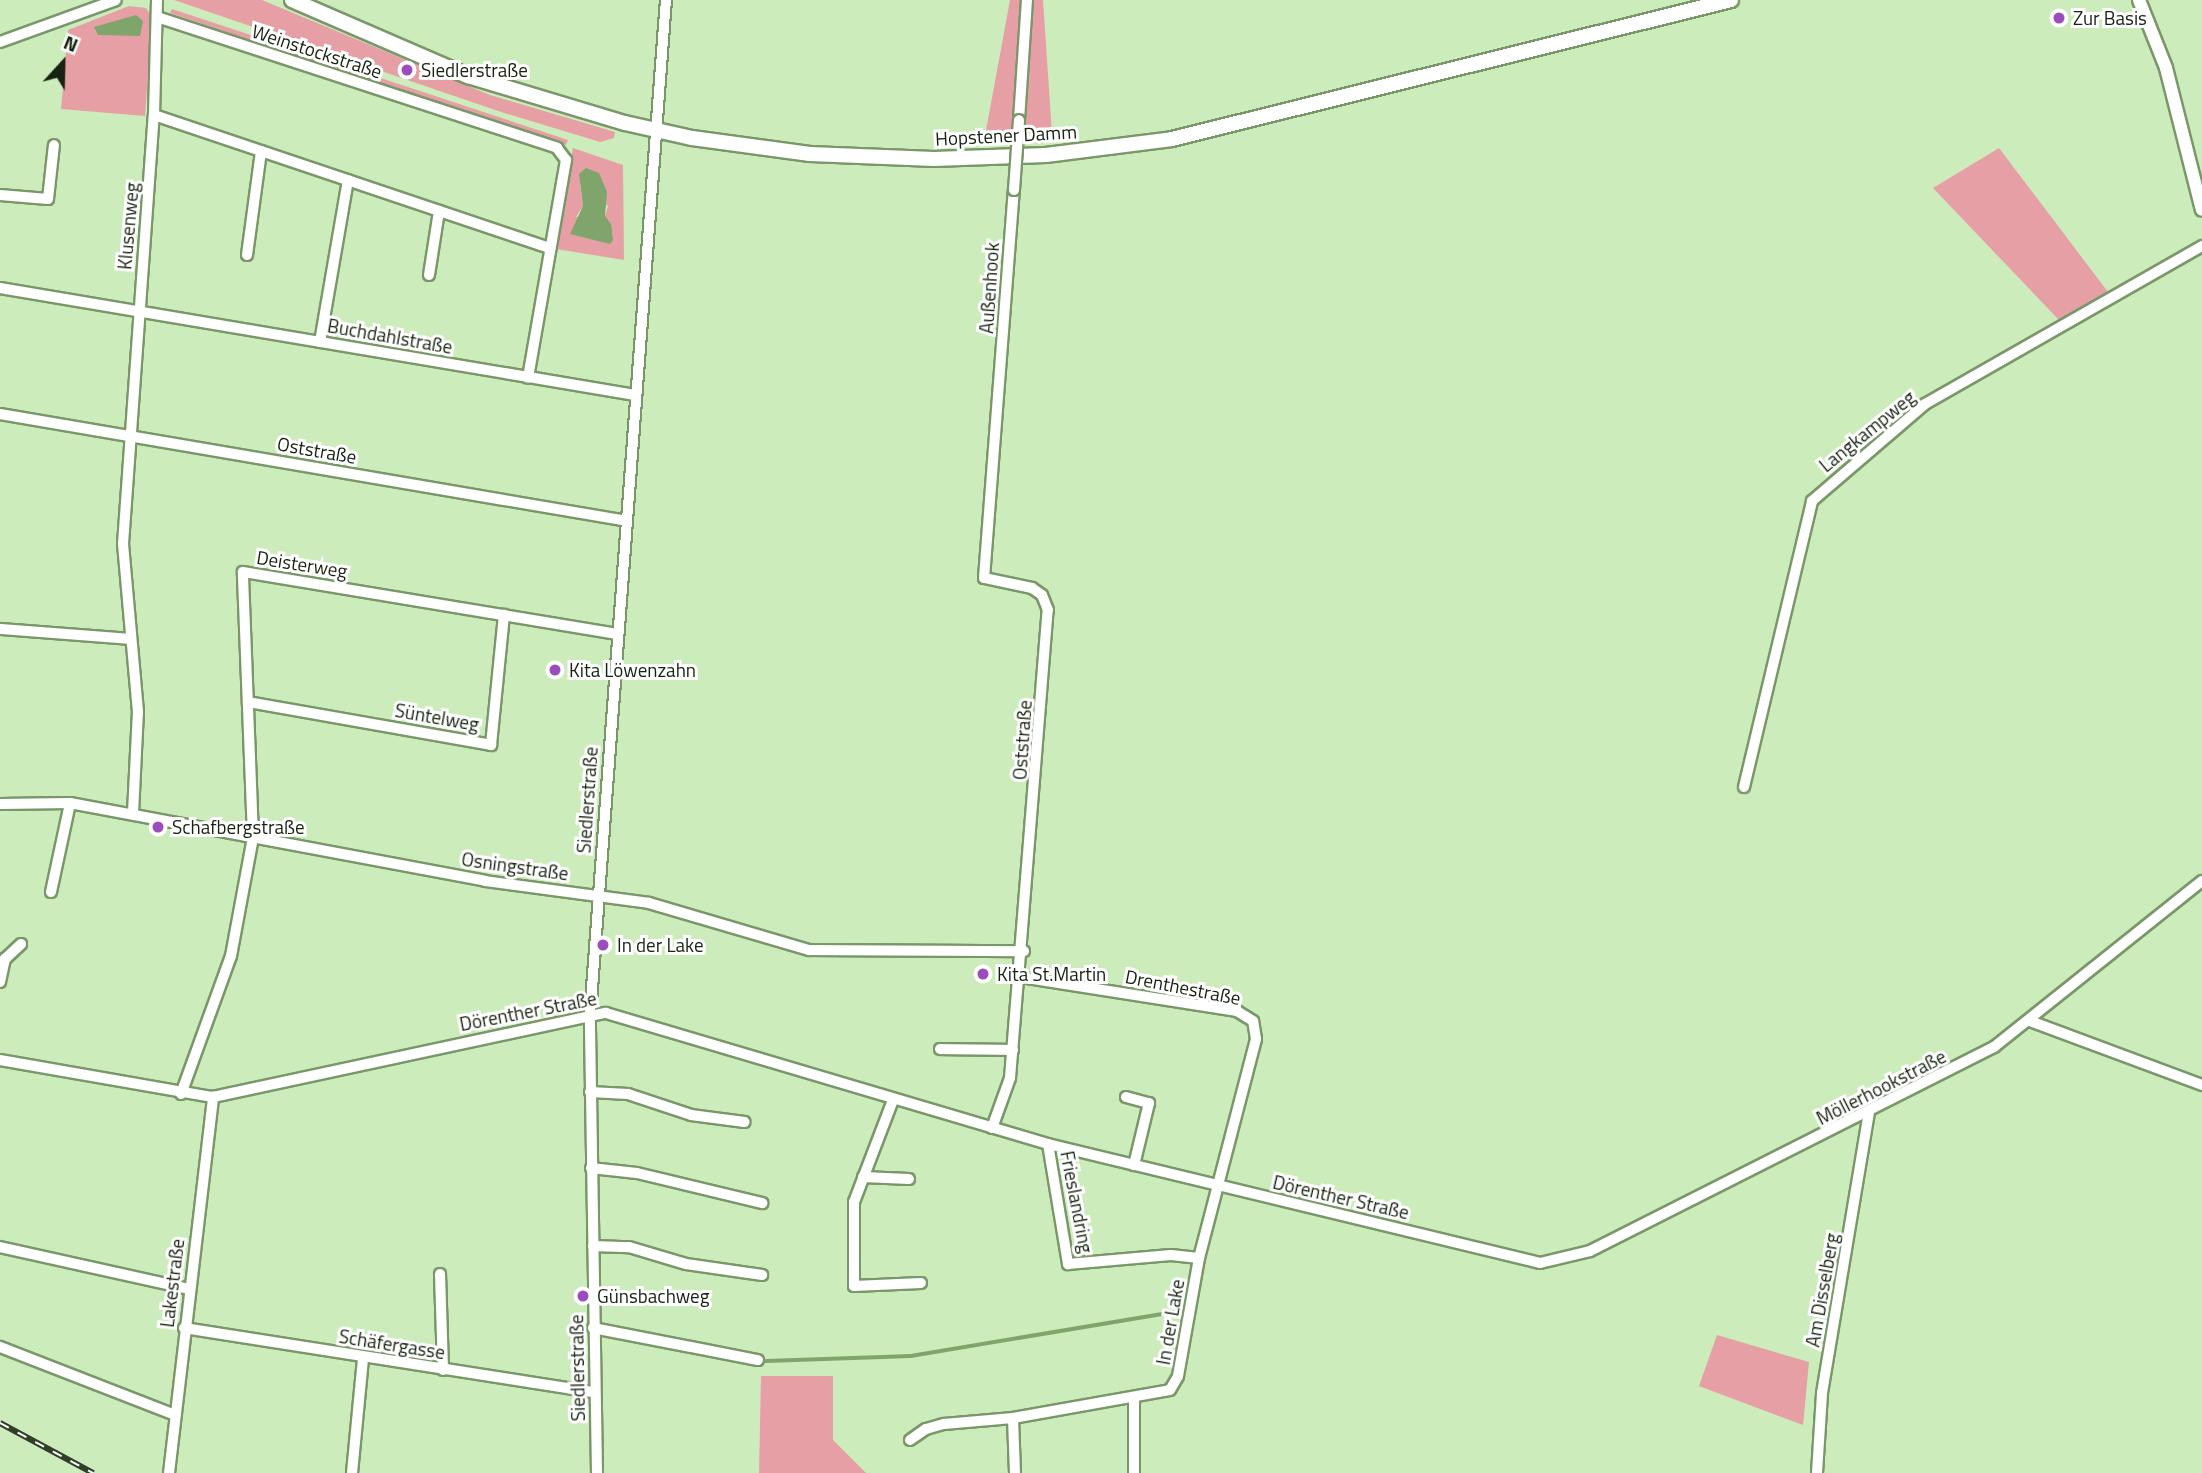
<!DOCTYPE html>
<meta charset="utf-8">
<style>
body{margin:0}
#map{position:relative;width:2202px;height:1473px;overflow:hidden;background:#ccecbc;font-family:"Titillium Web",sans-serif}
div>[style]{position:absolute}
.green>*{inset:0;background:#e69fa4}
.water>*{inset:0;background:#80a56c}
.stream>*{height:3.5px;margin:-1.75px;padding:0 1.75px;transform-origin:1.75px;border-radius:1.75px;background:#80a56c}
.roads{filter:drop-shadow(2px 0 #7a976a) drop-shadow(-2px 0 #7a976a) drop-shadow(0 2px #7a976a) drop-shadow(0 -2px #7a976a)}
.minor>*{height:10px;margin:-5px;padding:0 5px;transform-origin:5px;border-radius:5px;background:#fff}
.tertiary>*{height:12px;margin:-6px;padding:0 6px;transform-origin:6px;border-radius:6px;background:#fff}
.secondary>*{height:14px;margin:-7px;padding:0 7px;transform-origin:7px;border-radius:7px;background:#fff}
.rail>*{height:6px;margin-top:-3px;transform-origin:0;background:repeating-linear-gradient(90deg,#fff 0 10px,#313f29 0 20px);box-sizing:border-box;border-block:2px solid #313f29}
.bridges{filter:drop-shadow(2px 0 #7a976a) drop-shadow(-2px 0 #7a976a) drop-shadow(0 2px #7a976a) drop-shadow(0 -2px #7a976a)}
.minor-bridge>*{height:10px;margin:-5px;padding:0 5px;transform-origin:5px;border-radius:5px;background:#fff}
.dots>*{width:19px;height:19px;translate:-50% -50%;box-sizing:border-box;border:4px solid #fff;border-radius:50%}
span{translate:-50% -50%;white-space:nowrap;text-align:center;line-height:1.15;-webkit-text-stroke:6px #fff;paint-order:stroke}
.poi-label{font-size:19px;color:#172311}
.left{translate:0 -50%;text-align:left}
.street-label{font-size:19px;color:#172311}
.north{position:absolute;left:28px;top:28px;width:70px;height:70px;-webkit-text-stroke:5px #fff;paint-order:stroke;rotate:22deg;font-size:19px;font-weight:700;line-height:28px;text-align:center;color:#172311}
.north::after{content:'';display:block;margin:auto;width:24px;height:32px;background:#172311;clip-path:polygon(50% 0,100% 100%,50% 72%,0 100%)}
</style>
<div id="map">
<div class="green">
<i style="clip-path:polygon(174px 0,262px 0,490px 95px,615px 132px,614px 138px,600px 142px,501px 112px)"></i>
<i style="clip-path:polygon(1010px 0,1043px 0,1052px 134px,985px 136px)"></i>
<i style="clip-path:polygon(129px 6px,146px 8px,152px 18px,145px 116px,61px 109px,68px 30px)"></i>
<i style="clip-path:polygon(172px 9px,568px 140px,566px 145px,170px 13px)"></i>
<i style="clip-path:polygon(evenodd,573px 148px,623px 165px,624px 260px,556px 249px,573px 148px,580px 184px,608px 206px,605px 216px,576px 217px,583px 206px,580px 184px)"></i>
<i style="clip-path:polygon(1999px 148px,2108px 292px,2059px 320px,1933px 188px)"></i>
<i style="clip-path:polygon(1717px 1335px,1809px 1362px,1803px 1425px,1699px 1386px)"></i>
<i style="clip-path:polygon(761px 1376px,833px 1376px,833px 1440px,866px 1473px,759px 1473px)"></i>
</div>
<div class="water">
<i style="clip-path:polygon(136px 15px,143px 21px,140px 36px,98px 35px,94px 27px)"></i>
<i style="clip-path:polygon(586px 168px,599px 173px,607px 192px,605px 216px,611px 224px,613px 240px,610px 244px,570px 234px,583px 206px,579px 174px)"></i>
</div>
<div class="stream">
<i style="left:766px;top:1361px;width:145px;rotate:-2deg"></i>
<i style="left:911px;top:1356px;width:274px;rotate:-9.5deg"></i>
</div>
<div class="roads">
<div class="minor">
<i style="left:160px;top:18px;width:418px;rotate:18.1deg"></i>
<i style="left:557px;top:148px;width:15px;rotate:53deg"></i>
<i style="left:566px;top:160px;width:221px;rotate:99.9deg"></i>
<i style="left:0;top:42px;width:123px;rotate:-19.9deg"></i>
<i style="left:154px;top:115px;width:418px;rotate:18.6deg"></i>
<i style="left:1019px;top:120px;width:120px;rotate:-86.2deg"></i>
<i style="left:0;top:195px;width:48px;rotate:4.8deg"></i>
<i style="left:48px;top:199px;width:54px;rotate:-83.7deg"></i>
<i style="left:247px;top:255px;width:105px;rotate:-82.3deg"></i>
<i style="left:429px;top:275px;width:65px;rotate:-81.1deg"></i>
<i style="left:0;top:288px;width:644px;rotate:9.56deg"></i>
<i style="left:320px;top:342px;width:164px;rotate:-80.2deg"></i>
<i style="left:0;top:414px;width:636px;rotate:9.68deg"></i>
<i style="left:0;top:629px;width:130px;rotate:4.4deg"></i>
<i style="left:248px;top:702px;width:247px;rotate:10deg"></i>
<i style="left:491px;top:745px;width:131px;rotate:-84.3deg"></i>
<i style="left:1744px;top:787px;width:294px;rotate:-76.6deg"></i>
<i style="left:1812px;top:501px;width:149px;rotate:-40.6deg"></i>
<i style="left:1925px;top:404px;width:319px;rotate:-29.7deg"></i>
<i style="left:0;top:804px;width:70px;rotate:-0.8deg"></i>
<i style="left:70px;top:803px;width:422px;rotate:10.6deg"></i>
<i style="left:485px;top:881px;width:165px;rotate:7.6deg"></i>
<i style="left:649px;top:903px;width:167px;rotate:16.4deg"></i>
<i style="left:809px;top:950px;width:215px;rotate:0.3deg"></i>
<i style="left:133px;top:813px;width:101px;rotate:-87.2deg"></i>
<i style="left:138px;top:712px;width:169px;rotate:-95.1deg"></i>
<i style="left:123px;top:544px;width:430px;rotate:-85.9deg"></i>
<i style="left:154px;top:115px;width:115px;rotate:-88.5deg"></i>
<i style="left:51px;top:892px;width:91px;rotate:-77.9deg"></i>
<i style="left:0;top:982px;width:24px;rotate:-78deg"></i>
<i style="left:5px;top:959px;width:22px;rotate:-43deg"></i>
<i style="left:2030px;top:1021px;width:184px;rotate:20.4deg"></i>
<i style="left:940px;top:1049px;width:73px;rotate:0.8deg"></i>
<i style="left:0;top:1060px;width:216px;rotate:9.9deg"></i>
<i style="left:213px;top:1097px;width:402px;rotate:-12.1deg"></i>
<i style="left:606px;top:1013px;width:461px;rotate:16.5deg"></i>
<i style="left:1048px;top:1144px;width:506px;rotate:13.6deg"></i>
<i style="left:1540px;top:1263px;width:51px;rotate:-13.5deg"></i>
<i style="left:1590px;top:1251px;width:453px;rotate:-26.8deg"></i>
<i style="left:1994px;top:1047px;width:266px;rotate:-38.6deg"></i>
<i style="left:590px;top:1092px;width:38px;rotate:3deg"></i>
<i style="left:628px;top:1094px;width:66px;rotate:18.4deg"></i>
<i style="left:691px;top:1115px;width:54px;rotate:7.4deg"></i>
<i style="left:181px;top:1094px;width:147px;rotate:-70.1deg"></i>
<i style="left:231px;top:956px;width:121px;rotate:-79.5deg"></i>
<i style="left:253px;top:837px;width:265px;rotate:-92.2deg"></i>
<i style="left:243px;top:572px;width:379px;rotate:9.4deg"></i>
<i style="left:1126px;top:1097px;width:24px;rotate:15deg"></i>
<i style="left:1149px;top:1103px;width:64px;rotate:103.6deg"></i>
<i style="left:893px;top:1100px;width:109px;rotate:110.9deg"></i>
<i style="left:854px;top:1202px;width:84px;rotate:90deg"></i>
<i style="left:854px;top:1286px;width:67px;rotate:-2.6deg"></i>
<i style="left:992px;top:1128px;width:53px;rotate:-70.2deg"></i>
<i style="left:1010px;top:1078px;width:470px;rotate:-85.4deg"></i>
<i style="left:1048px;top:610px;width:16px;rotate:-112deg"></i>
<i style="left:1042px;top:595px;width:12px;rotate:-145deg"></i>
<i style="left:1032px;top:588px;width:49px;rotate:-168.2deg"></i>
<i style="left:984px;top:578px;width:389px;rotate:-85.6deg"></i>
<i style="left:1048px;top:1144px;width:122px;rotate:80.5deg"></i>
<i style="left:1068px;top:1264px;width:103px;rotate:-5deg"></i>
<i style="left:1171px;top:1255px;width:28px;rotate:6deg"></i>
<i style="left:591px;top:1168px;width:46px;rotate:6.2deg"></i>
<i style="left:637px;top:1173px;width:129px;rotate:13.5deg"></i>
<i style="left:863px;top:1177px;width:46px;rotate:2.5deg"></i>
<i style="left:593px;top:1246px;width:36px;rotate:2deg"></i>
<i style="left:629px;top:1247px;width:59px;rotate:16.6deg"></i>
<i style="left:686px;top:1264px;width:77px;rotate:8.2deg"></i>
<i style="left:0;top:1247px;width:194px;rotate:12.5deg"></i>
<i style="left:440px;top:1274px;width:96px;rotate:88.2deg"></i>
<i style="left:184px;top:1328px;width:415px;rotate:8.9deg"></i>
<i style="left:593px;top:1328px;width:168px;rotate:11deg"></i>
<i style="left:0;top:1347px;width:188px;rotate:21.2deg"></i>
<i style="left:1134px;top:1399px;width:74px;rotate:90deg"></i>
<i style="left:910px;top:1440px;width:19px;rotate:-35deg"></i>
<i style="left:926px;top:1429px;width:19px;rotate:-16deg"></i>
<i style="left:944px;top:1424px;width:69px;rotate:-5deg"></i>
<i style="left:169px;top:1473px;width:379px;rotate:-83.3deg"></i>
<i style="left:352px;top:1473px;width:116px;rotate:-84.5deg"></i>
<i style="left:597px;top:1473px;width:458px;rotate:-90.9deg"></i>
<i style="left:590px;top:1015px;width:1018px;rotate:-85.72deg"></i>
<i style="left:1015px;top:1473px;width:55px;rotate:-92.1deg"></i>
<i style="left:1013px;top:1418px;width:159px;rotate:-10.1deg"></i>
<i style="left:1170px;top:1390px;width:16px;rotate:-60deg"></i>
<i style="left:1178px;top:1376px;width:120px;rotate:-79.9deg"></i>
<i style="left:1199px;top:1258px;width:226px;rotate:-75.4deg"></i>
<i style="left:1256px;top:1039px;width:18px;rotate:-99deg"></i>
<i style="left:1253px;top:1021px;width:19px;rotate:-148deg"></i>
<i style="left:1237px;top:1011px;width:219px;rotate:-171.1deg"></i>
<i style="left:1817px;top:1473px;width:80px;rotate:-86.4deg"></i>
<i style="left:1822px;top:1393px;width:284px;rotate:-80.5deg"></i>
</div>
<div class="tertiary">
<i style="left:2139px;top:0;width:73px;rotate:68.3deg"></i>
<i style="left:2166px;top:68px;width:146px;rotate:75.8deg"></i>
</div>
<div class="secondary">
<i style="left:292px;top:0;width:192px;rotate:23.4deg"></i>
<i style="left:468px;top:76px;width:164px;rotate:16.7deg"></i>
<i style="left:625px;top:123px;width:69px;rotate:12.6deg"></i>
<i style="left:692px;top:138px;width:119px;rotate:7.7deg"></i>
<i style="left:810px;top:154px;width:124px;rotate:2.3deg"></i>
<i style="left:934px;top:159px;width:112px;rotate:-2deg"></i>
<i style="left:1046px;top:155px;width:127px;rotate:-7.2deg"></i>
<i style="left:1172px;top:139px;width:576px;rotate:-13.96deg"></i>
</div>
</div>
<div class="rail">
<i style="left:0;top:1423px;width:106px;rotate:28.3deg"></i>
</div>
<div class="bridges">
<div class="minor-bridge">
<i style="left:1014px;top:190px;width:70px;rotate:-85.9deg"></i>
</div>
</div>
<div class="dots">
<i style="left:2059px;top:18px;background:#9c4cbd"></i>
<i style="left:407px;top:70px;background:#9c4cbd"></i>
<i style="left:555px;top:670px;background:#9c4cbd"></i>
<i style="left:158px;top:827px;background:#9c4cbd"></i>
<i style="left:603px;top:945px;background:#9c4cbd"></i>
<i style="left:983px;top:974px;background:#9c4cbd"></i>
<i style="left:583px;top:1296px;background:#9c4cbd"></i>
</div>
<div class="poi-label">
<span class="left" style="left:2073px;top:18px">Zur Basis</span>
<span class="left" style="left:421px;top:70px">Siedlerstraße</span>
<span class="left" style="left:569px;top:670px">Kita Löwenzahn</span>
<span class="left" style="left:172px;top:827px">Schafbergstraße</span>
<span class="left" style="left:617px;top:945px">In der Lake</span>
<span class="left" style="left:997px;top:974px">Kita St.Martin</span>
<span class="left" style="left:597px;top:1296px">Günsbachweg</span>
</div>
<div class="street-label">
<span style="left:317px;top:51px;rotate:18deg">Weinstockstraße</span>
<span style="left:1006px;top:135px;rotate:-3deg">Hopstener Damm</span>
<span style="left:128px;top:226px;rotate:-85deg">Klusenweg</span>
<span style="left:989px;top:288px;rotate:-86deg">Außenhook</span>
<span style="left:390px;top:336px;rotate:10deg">Buchdahlstraße</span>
<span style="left:1867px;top:431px;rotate:-39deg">Langkampweg</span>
<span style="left:317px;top:450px;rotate:10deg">Oststraße</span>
<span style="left:302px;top:564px;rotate:9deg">Deisterweg</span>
<span style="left:437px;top:717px;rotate:10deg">Süntelweg</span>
<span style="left:1022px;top:740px;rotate:-86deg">Oststraße</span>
<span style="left:587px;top:800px;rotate:-86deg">Siedlerstraße</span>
<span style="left:515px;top:866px;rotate:8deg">Osningstraße</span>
<span style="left:1183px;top:987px;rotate:11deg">Drenthestraße</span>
<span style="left:528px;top:1011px;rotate:-11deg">Dörenther Straße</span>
<span style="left:1881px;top:1087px;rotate:-27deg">Möllerhookstraße</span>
<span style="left:1341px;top:1197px;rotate:13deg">Dörenther Straße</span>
<span style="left:1077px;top:1202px;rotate:79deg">Frieslandring</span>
<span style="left:172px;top:1283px;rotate:-83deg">Lakestraße</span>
<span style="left:1822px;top:1290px;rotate:-80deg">Am Disselberg</span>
<span style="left:1170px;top:1322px;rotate:-80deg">In der Lake</span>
<span style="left:392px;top:1344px;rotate:9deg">Schäfergasse</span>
<span style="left:577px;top:1368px;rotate:-91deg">Siedlerstraße</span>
</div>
<div class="north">N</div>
</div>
